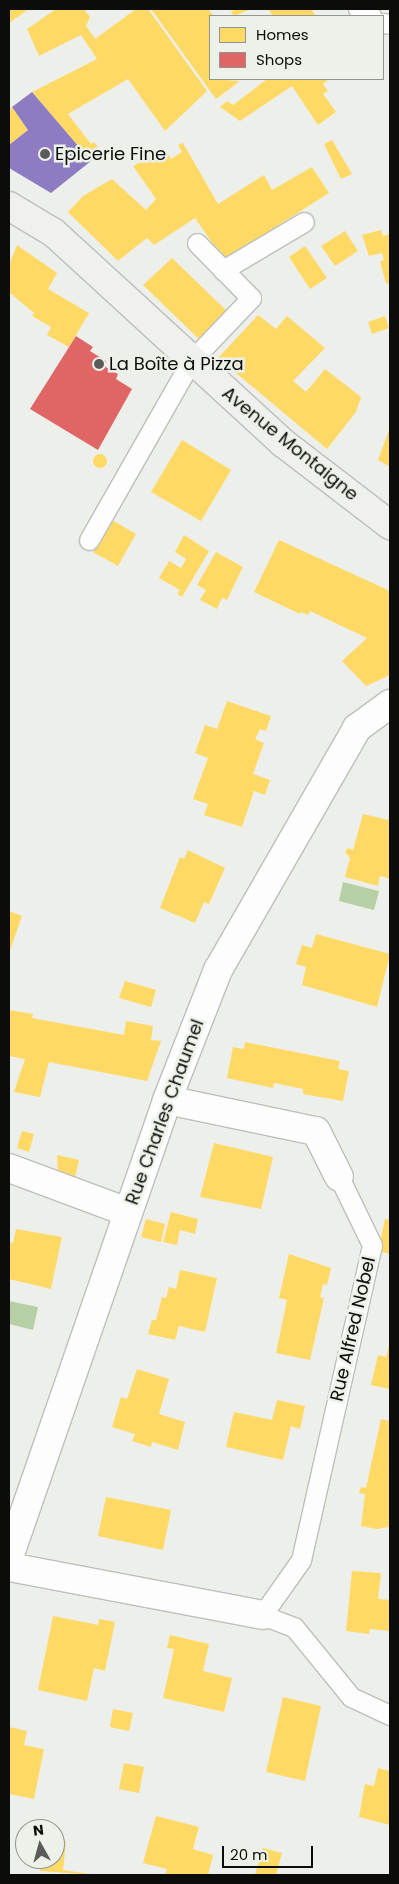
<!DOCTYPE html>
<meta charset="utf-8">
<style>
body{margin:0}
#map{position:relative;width:399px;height:1884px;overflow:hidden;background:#edefeb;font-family:Poppins,sans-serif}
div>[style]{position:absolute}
.water>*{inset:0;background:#b6cfa4}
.homes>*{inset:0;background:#ffd966}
.round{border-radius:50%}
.shops>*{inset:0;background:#e06666}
.offices>*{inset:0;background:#8e7cc3}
.roads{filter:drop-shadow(1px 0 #bdbfbb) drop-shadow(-1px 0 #bdbfbb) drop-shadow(0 1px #bdbfbb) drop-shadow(0 -1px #bdbfbb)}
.service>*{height:19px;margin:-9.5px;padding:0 9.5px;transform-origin:9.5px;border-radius:9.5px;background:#fcfdfc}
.minor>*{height:28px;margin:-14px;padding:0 14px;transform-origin:14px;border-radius:14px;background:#fcfdfc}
.secondary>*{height:28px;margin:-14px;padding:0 14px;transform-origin:14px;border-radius:14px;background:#f0f1ee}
.dots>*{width:14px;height:14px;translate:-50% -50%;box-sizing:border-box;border:2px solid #ecf1e9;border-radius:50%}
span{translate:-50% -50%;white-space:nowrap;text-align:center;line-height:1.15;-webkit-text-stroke:5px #ecf1e9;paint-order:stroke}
.poi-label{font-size:18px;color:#0c0d0b}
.left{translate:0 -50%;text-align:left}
.street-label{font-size:18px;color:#0c0d0b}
.frame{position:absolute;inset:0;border:10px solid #0c0d0b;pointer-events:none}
.legend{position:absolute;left:209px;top:15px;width:175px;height:65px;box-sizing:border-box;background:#ecf1e9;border:1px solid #929690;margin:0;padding:6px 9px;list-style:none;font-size:15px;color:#0c0d0b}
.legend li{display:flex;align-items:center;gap:10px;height:25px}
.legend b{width:25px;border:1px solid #929690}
.north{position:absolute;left:15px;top:1819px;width:50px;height:50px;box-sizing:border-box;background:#ecf1e9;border:1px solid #929690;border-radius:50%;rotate:353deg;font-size:14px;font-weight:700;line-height:20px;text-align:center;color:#0c0d0b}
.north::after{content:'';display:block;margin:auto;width:18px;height:22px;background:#5b5c59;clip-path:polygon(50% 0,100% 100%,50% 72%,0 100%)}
.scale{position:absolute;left:222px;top:1846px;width:91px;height:22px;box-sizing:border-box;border:2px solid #0c0d0b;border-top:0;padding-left:6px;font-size:15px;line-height:18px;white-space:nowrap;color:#0c0d0b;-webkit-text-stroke:4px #ecf1e9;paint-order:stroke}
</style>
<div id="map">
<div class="water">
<i style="clip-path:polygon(343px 882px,379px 891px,374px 910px,339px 901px)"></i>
<i style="clip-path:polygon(9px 1301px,38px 1307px,33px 1330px,9px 1324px)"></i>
</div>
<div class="homes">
<i style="clip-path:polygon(9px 9px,29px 9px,9px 23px)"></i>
<i style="clip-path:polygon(56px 9px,84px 9px,90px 17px,86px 26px,95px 39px,136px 9px,148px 9px,207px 91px,165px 131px,128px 79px,68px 114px,91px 144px,94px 142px,102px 153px,91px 161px,32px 92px,97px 59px,81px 35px,39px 56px,27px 29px)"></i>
<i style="clip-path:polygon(151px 9px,208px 9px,214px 16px,210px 16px,210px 79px,240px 81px,216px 99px)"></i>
<i style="clip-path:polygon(235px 9px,251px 9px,234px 16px,231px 12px)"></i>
<i style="clip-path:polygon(268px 9px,311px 9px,316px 16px,273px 16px)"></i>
<i style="clip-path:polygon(267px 79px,329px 79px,323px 84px,328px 91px,323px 94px,336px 112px,318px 125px,292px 86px,240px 121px,220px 107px,227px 101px,233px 105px)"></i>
<i style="clip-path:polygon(12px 107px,28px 130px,9px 145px,9px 110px)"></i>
<i style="clip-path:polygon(332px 140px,352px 174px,341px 179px,324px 144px)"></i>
<i style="clip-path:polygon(183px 143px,218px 204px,264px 175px,272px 190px,312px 167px,329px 193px,224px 260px,195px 218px,154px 245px,147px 238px,118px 261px,68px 212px,83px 196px,112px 179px,146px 210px,156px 199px,133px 166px,165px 149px,171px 159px,182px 152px,178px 145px)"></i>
<i style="clip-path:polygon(381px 230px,383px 236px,390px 234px,390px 283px,386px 284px,380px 261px,384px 260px,382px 253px,369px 256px,362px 235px)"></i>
<i style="clip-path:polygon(345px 231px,358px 251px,335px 266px,321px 246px)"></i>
<i style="clip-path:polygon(17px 245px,57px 273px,48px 289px,89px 313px,69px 347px,47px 335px,51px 327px,32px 316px,34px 313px,9px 292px,9px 265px)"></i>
<i style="clip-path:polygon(305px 246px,327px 278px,310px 289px,289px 257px)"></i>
<i style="clip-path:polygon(172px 258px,231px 315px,203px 343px,143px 285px)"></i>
<i style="clip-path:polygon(258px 315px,276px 329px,287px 316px,325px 348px,293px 381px,306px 392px,325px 369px,361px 397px,356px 412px,327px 449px,218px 358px)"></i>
<i style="clip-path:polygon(385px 316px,389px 328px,372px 334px,368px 322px)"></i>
<i style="clip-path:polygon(390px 427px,390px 467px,378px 460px)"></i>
<i style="clip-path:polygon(182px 440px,231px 470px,201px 521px,151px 492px)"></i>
<i class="round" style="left:93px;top:454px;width:14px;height:14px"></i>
<i style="clip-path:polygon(112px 520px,136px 534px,118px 566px,93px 552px)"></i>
<i style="clip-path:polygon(184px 535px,209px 551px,182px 597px,177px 594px,180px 590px,159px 578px,169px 561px,181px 568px,186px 559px,175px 552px)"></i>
<i style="clip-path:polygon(279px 540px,390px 591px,390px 675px,366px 686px,342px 661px,367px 638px,310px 611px,308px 615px,301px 612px,300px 614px,254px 592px)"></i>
<i style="clip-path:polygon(216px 552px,243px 567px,227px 600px,222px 598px,217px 609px,200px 600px,206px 590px,197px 585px)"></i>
<i style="clip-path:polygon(227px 701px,271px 716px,266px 731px,260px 729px,255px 739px,264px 743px,253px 774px,270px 780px,265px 795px,254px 791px,242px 827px,204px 815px,208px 804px,193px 799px,208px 758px,195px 753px,205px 725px,217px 729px)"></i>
<i style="clip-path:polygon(363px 814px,388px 820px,390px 814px,390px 879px,380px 876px,378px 886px,345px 877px,350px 858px,345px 852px,348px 848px,353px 850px)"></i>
<i style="clip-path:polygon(188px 850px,225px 868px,209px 904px,204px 902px,195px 923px,160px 908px,180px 857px,184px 859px)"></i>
<i style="clip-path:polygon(9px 911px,22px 916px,9px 953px)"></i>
<i style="clip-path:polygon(316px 934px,390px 954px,377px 1007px,302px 985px,306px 967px,296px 964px,302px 945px,312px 948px)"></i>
<i style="clip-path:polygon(125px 981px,156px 990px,151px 1007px,119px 998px)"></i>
<i style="clip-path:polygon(9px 1010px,33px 1014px,32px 1018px,124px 1035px,126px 1021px,153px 1026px,151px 1040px,161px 1041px,147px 1081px,49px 1062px,40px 1097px,14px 1092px,25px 1059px,9px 1056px)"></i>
<i style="clip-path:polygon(245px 1042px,340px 1061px,338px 1069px,349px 1071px,343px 1101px,303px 1094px,303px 1089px,274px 1083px,273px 1088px,227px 1078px,233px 1047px,244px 1049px)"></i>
<i style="clip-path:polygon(22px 1131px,34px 1134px,29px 1152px,17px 1148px)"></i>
<i style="clip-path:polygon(214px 1143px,273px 1157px,261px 1209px,200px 1197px)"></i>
<i style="clip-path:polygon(57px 1155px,79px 1160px,74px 1182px,58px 1176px)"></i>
<i style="clip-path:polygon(171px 1212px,198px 1219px,195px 1234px,180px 1230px,177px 1245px,163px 1242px)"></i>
<i style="clip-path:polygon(146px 1219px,165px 1224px,161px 1242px,141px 1237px)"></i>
<i style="clip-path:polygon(385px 1219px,390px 1219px,390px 1254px,378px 1251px)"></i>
<i style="clip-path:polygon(16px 1229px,62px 1237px,51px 1289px,9px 1279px,9px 1242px,13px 1243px)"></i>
<i style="clip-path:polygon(289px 1254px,331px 1268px,327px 1285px,323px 1284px,320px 1297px,324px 1298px,310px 1360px,276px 1353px,287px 1300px,279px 1298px)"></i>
<i style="clip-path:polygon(180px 1270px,217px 1278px,205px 1332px,179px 1326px,175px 1340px,148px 1334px,152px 1320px,156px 1320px,162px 1297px,166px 1298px,169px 1287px,176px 1289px)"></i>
<i style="clip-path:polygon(390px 1342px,390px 1389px,371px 1385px,378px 1355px,386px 1357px)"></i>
<i style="clip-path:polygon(137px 1369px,169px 1379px,159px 1414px,185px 1422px,178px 1450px,152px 1442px,151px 1447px,132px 1441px,135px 1434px,112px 1427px,121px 1397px,127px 1399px)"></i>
<i style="clip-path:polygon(277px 1400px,305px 1406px,300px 1429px,291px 1426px,283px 1460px,226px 1447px,234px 1412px,272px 1420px)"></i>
<i style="clip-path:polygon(381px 1419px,390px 1421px,390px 1519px,389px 1527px,377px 1529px,361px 1526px,365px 1494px,359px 1493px,361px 1487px,366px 1488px)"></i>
<i style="clip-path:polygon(106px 1497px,171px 1510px,163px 1550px,98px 1536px)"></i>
<i style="clip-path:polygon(352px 1571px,381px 1573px,378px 1599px,390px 1600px,390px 1631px,370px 1629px,369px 1634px,346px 1631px)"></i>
<i style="clip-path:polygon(53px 1616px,98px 1625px,99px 1619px,115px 1622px,105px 1671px,94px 1668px,87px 1701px,38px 1690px)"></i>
<i style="clip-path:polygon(170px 1635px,209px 1644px,203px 1671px,232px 1678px,224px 1712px,163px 1698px,174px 1649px,167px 1648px)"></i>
<i style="clip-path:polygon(283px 1697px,321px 1706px,305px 1781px,266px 1772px)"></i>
<i style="clip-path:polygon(113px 1709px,133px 1713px,129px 1731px,110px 1727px)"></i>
<i style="clip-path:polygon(9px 1727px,27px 1731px,24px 1745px,44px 1749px,34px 1799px,9px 1794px)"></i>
<i style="clip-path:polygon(124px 1763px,144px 1767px,139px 1793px,119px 1789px)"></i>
<i style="clip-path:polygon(378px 1768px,390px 1771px,390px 1825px,359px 1817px,365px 1784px,374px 1786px)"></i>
<i style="clip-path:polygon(156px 1816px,199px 1827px,193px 1849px,213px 1855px,208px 1875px,165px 1875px,167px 1869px,143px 1863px)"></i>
<i style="clip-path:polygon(55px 1840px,66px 1841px,63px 1870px,96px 1875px,40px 1871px,41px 1859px,55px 1859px)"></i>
<i style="clip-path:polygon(263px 1848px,282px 1853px,276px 1875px,255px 1875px)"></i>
</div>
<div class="shops">
<i style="clip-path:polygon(76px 336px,93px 347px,90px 351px,106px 361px,104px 366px,118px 374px,116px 379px,132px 389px,98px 450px,30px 409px)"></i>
</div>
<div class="offices">
<i style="clip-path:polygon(32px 92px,91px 161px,51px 193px,9px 168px,9px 145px,28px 130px,12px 107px)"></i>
</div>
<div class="roads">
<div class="service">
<i style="left:358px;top:9px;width:15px;rotate:28deg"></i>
<i style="left:383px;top:23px;width:7px;rotate:8deg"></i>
<i style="left:223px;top:270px;width:94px;rotate:-30.7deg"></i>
<i style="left:89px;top:540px;width:206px;rotate:-60.3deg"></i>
<i style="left:191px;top:361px;width:87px;rotate:-46.4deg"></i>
<i style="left:251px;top:298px;width:77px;rotate:-134.5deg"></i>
<i style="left:339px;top:1177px;width:76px;rotate:64.1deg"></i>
<i style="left:372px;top:1245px;width:323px;rotate:102.7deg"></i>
<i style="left:301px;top:1560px;width:67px;rotate:125.3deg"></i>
<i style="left:262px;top:1615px;width:34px;rotate:21deg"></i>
<i style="left:294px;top:1627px;width:90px;rotate:50.8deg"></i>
<i style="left:351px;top:1697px;width:43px;rotate:24.8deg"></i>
</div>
<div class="minor">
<i style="left:167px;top:1100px;width:152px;rotate:11.8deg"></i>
<i style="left:316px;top:1131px;width:51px;rotate:63.4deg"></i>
<i style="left:9px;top:1168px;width:126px;rotate:20.4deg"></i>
<i style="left:9px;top:1557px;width:484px;rotate:-70.9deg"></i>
<i style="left:167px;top:1100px;width:140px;rotate:-68.6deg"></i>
<i style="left:218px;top:970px;width:279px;rotate:-60.1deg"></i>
<i style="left:357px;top:728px;width:41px;rotate:-36deg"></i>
<i style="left:9px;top:1567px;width:258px;rotate:10.7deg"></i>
</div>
<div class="secondary">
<i style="left:9px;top:206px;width:52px;rotate:31deg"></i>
<i style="left:54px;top:233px;width:311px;rotate:42.5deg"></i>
<i style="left:283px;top:443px;width:135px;rotate:37.5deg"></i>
</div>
</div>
<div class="dots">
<i style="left:45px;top:154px;background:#5b5c59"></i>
<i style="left:99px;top:364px;background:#5b5c59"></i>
</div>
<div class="poi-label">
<span class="left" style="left:55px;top:154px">Epicerie Fine</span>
<span class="left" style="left:109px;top:364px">La Boîte à Pizza</span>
</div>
<div class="street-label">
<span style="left:290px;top:444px;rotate:39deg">Avenue Montaigne</span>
<span style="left:165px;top:1112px;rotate:-70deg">Rue Charles Chaumel</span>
<span style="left:353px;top:1329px;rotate:-77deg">Rue Alfred Nobel</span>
</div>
<div class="frame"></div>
<ul class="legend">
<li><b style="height:14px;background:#ffd966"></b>Homes</li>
<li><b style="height:14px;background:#e06666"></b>Shops</li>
</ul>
<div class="north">N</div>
<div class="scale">20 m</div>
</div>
